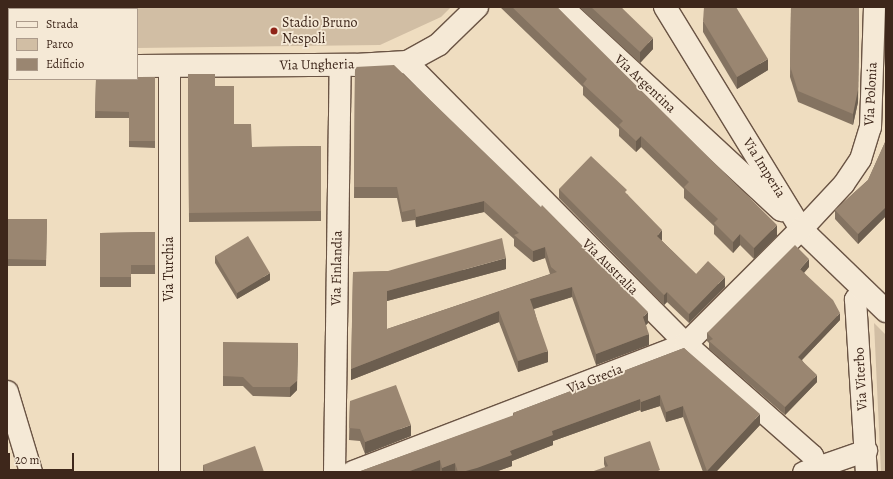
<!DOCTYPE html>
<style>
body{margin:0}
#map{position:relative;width:893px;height:479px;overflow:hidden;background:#efddc0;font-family:Alegreya,serif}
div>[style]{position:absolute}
.green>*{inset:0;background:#d1bea4}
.roads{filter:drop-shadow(1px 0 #6a5444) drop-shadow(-1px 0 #6a5444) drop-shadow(0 1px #6a5444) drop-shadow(0 -1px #6a5444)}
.minor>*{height:21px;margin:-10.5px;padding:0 10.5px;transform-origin:10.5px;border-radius:10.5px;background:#f5e9d6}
.tertiary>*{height:22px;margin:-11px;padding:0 11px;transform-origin:11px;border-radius:11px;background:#f5e9d6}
.wall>*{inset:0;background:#847361}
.shaded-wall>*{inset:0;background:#6c5e4f}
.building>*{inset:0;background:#9a8671}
.dots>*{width:11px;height:11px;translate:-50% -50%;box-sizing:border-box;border:2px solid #f5e9d6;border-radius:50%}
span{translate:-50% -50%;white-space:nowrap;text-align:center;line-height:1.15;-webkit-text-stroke:3.5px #f5e9d6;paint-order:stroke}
.poi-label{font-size:14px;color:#3e271b}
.left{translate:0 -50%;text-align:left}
.street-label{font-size:14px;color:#3e271b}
.frame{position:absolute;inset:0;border:8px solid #3e271b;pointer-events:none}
.legend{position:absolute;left:8px;top:8px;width:130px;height:72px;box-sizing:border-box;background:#f5e9d6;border:1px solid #ac9b8b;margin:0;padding:5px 7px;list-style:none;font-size:12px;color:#3e271b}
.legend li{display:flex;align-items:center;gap:8px;height:20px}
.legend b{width:20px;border:1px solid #ac9b8b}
.scale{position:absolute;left:8px;top:453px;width:66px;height:18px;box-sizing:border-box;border:2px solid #3e271b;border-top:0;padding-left:5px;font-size:12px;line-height:14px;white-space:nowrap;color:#3e271b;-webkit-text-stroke:3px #f5e9d6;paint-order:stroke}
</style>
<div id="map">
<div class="green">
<i style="clip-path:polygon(7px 7px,451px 7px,441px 17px,380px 45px,137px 48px,137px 9px,9px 9px,9px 49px)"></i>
<i style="clip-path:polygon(874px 323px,886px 335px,886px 472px,881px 472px)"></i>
</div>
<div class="roads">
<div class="minor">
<i style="left:407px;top:62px;width:397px;rotate:45.3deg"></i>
<i style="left:686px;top:344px;width:168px;rotate:41.4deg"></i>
<i style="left:812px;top:455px;width:12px;rotate:66deg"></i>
<i style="left:169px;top:66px;width:406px;rotate:90deg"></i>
<i style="left:801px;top:229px;width:62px;rotate:-47deg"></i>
<i style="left:843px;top:184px;width:30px;rotate:-56deg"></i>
<i style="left:860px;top:159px;width:34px;rotate:-73deg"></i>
<i style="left:870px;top:127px;width:120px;rotate:-88.1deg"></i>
<i style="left:863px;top:289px;width:13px;rotate:129deg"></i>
<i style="left:855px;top:299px;width:173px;rotate:86.4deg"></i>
<i style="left:334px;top:472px;width:407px;rotate:-89.2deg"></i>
<i style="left:803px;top:472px;width:67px;rotate:-19.2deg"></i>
</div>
<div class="tertiary">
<i style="left:562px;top:7px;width:299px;rotate:42.8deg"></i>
<i style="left:665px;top:7px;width:260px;rotate:58.5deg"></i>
<i style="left:801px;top:229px;width:118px;rotate:44deg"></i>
<i style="left:7px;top:65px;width:2px"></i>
<i style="left:137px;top:66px;width:218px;rotate:-0.3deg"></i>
<i style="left:355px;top:65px;width:52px;rotate:-3.3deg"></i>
<i style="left:407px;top:62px;width:37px;rotate:-29deg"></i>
<i style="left:439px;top:44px;width:53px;rotate:-44.2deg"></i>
<i style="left:7px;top:392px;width:84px;rotate:73.3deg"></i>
<i style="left:353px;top:472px;width:357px;rotate:-21deg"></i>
<i style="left:686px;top:344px;width:163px;rotate:-45deg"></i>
</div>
</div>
<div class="wall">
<i style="clip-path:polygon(500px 7px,557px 7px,777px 236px,754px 259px,740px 245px,733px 253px,714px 234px,714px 226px,684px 198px,684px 189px,641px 147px,636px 152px,619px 136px,619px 129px,583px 95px,583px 87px)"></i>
<i style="clip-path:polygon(579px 7px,621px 7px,653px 49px,640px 63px)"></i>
<i style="clip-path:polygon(791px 7px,859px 7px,858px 102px,853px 125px,798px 102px,790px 77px)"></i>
<i style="clip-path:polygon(703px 21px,768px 70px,737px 89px,703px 32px)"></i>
<i style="clip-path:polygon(355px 67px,648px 323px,646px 325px,649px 345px,596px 365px,572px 297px,534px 309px,548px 362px,518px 372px,499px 322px,351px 380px,353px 272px,506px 269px,387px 301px,387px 329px,550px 274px,545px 258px,533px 262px,514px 246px,514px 239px,484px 212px,416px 227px,415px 220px,402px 222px,397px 198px,354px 198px)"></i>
<i style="clip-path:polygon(188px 74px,215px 86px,234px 124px,252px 147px,321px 146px,321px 221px,189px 222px)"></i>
<i style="clip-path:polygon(155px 77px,155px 148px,129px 147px,129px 118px,95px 118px,96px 79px)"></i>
<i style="clip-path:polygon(886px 140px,886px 216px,858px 244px,835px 219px,835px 210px,868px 180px)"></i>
<i style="clip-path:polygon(559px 189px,627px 194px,662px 240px,661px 240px,696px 274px,725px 287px,689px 323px,667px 302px,664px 305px,559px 198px)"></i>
<i style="clip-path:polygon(7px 219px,47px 219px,46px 266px,7px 266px)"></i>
<i style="clip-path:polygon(155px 232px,155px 274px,131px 274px,131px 287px,100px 287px,100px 233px)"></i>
<i style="clip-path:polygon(215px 256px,270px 280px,237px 299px,215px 263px)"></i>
<i style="clip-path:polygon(809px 267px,804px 273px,840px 320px,802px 360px,817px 382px,785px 415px,709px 349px,709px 343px,707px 341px,707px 333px)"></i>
<i style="clip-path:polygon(223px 342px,297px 390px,290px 397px,253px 396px,243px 386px,223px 386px)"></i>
<i style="clip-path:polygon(684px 348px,760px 425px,716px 472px,703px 472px,683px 417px,666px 422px,660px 406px,641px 412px,640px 410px,553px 441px,553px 445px,512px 461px,512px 466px,495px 472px,440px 472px,440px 471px,437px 472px,358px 472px,513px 416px,513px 413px)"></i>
<i style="clip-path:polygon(350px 401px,411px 436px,365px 454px,360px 441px,349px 440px)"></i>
<i style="clip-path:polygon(604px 457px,660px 472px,605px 467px,604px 464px)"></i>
<i style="clip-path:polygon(203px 465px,264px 472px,203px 472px)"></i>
</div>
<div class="shaded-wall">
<i style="clip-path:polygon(859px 7px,858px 102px,853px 125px,853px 114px)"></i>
<i style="clip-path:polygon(653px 38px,653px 49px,640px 63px,640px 52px)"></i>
<i style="clip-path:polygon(768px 59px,768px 70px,737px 89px,737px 77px)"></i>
<i style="clip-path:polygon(641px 136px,641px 147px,636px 152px,636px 141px)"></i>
<i style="clip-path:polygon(484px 201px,484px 212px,416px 227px,416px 217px)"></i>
<i style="clip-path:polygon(886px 207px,886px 216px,858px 244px,858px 234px)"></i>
<i style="clip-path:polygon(777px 225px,777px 236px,754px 259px,754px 248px)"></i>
<i style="clip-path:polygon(662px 230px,662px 240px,657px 245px,657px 236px)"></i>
<i style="clip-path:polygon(740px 234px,740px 245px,733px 253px,733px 242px)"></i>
<i style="clip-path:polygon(545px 247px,545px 258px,533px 262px,533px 251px)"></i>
<i style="clip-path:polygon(506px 258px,506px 269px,387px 301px,387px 291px)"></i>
<i style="clip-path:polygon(809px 259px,809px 267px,800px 277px,800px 269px)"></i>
<i style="clip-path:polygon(270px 273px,270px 280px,237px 299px,237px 293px)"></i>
<i style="clip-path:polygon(725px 277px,725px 287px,689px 323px,689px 314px)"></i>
<i style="clip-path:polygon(572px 287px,572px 297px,530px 310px,530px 299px)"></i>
<i style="clip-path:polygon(667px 292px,667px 302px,664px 305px,664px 295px)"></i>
<i style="clip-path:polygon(499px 311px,499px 322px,351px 380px,351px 369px)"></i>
<i style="clip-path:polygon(648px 312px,648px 323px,643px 328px,643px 317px)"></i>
<i style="clip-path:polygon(840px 313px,840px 320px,798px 364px,798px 357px)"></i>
<i style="clip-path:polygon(649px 334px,649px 345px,596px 365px,596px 354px)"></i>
<i style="clip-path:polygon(298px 343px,297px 390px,290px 397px,290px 387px)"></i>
<i style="clip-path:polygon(548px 351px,548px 362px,518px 372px,518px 361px)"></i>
<i style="clip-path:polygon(817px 375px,817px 382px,785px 415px,785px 407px)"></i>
<i style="clip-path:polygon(660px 395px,660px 406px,641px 412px,641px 402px)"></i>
<i style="clip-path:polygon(640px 399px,640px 410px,553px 441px,553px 445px,512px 461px,512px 466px,495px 472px,462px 472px,510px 451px,552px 431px)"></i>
<i style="clip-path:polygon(683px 406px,683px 417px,666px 422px,666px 412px)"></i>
<i style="clip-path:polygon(760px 414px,760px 425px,716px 472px,707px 472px,707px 471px)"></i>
<i style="clip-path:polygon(411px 425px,411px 436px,365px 454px,365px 442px)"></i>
<i style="clip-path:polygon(440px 460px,440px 471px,437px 472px,407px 472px)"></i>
<i style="clip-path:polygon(455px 463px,455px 472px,442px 472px,442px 468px)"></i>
</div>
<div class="building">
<i style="clip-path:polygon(512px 7px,557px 7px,777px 225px,754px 248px,740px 234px,733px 242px,714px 223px,718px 219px,684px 187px,689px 182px,641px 136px,636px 141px,619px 125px,623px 121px,583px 84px,587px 79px)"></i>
<i style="clip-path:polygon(591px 7px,621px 7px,653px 38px,640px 52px)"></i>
<i style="clip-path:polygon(704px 7px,736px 7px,768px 59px,737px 77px,703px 21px)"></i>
<i style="clip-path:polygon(791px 7px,859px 7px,858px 90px,853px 114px,798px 91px,790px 66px)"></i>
<i style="clip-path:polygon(394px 65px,541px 207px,542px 205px,648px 312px,643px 317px,649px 334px,596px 354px,572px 287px,530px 299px,548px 351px,518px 361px,499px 311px,351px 369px,353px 272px,388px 271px,502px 238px,506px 258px,387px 291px,387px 329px,557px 272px,551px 267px,545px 247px,533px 251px,514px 235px,519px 233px,484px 201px,416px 217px,415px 209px,402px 212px,397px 187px,354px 187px,355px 67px)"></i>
<i style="clip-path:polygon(188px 74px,215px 74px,215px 86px,234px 86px,234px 124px,251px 124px,252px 147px,321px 146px,321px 211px,189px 213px)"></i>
<i style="clip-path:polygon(137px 77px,155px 77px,155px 141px,129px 141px,129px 112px,95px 111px,96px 79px,137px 79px)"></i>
<i style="clip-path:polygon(886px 140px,886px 207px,858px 234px,835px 210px,868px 180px)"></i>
<i style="clip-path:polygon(591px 156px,627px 190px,625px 192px,662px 230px,657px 236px,696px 274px,708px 261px,725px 277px,689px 314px,667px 292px,664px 295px,559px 189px)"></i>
<i style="clip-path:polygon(7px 219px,47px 219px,46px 260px,7px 259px)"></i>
<i style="clip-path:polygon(155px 232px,155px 265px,131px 265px,131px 277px,100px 277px,100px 233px)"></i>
<i style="clip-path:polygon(248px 236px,270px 273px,237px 293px,215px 256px)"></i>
<i style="clip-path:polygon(795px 245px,809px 259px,800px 269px,833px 300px,840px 313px,798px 357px,817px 375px,785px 407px,709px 341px,713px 339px,707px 333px)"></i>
<i style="clip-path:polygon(223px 342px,298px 343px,297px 381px,290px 387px,253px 387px,243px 377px,223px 376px)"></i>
<i style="clip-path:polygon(684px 348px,760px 414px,707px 471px,683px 406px,666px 412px,660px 395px,641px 402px,640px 399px,552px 431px,553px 435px,510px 451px,512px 455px,477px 468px,462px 472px,458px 472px,455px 463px,442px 468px,440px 460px,407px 472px,358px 472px,514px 415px,513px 413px)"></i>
<i style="clip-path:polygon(396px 385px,411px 425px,365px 442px,360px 429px,349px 428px,350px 401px)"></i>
<i style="clip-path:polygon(650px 441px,660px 470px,656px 472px,591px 472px,608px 466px,604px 457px)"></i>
<i style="clip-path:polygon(255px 446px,264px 472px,205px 472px,203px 465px)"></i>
</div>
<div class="dots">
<i style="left:274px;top:31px;background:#8f2418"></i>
</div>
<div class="poi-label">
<span class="left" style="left:282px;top:31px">Stadio Bruno<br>Nespoli</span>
</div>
<div class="street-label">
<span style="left:317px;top:65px;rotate:-1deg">Via Ungheria</span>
<span style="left:645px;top:84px;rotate:43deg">Via Argentina</span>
<span style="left:871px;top:94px;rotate:-87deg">Via Polonia</span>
<span style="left:764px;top:168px;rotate:58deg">Via Imperia</span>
<span style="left:610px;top:267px;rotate:45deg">Via Australia</span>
<span style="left:337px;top:268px;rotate:-89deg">Via Finlandia</span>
<span style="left:169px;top:269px;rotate:-90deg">Via Turchia</span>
<span style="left:595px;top:379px;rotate:-21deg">Via Grecia</span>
<span style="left:861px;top:379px;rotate:-93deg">Via Viterbo</span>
</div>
<div class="frame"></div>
<ul class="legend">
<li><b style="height:5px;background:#f5e9d6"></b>Strada</li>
<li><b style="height:11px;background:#d1bea4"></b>Parco</li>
<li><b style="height:11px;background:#9a8671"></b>Edificio</li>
</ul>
<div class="scale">20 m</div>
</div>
